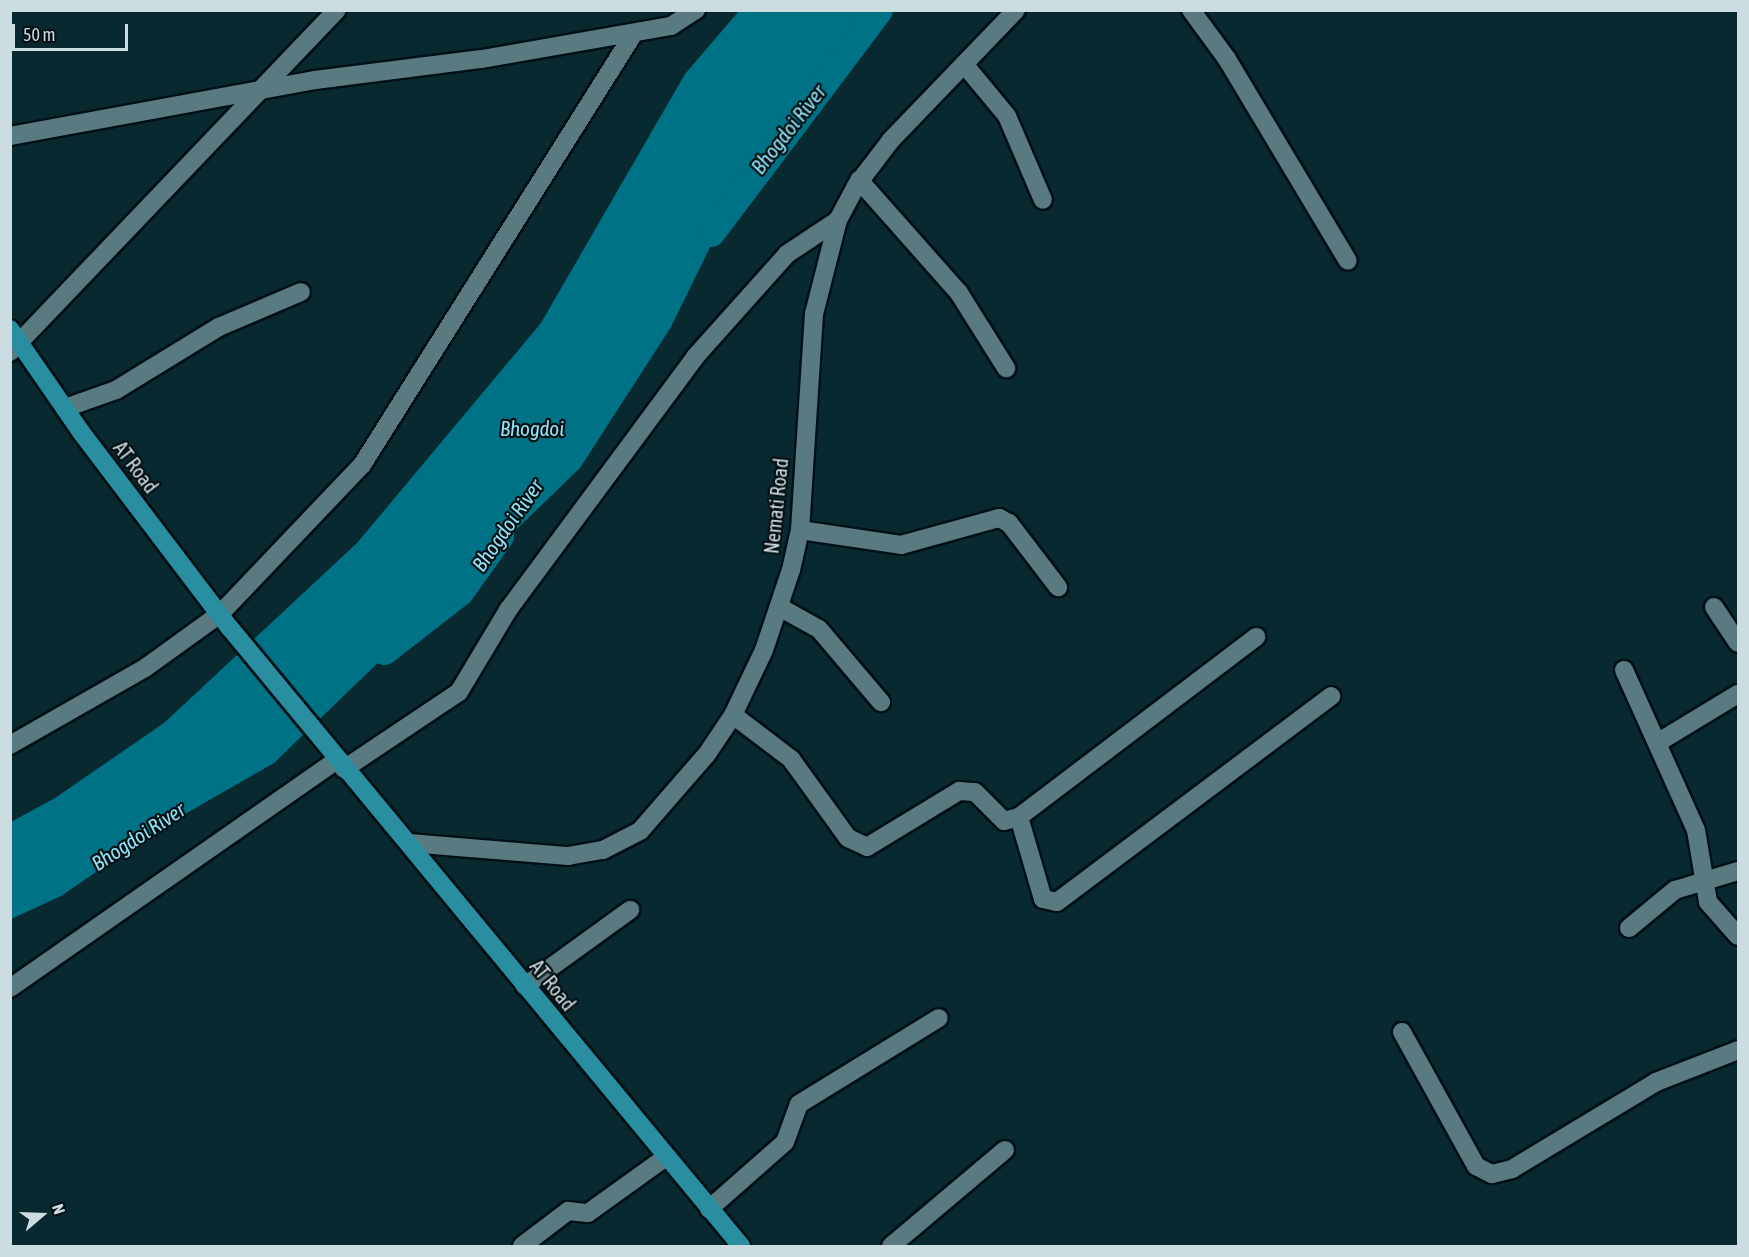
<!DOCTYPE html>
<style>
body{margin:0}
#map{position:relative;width:1749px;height:1257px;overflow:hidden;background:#08292f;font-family:"Asap Condensed",sans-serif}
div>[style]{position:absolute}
.water>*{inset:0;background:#007286}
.river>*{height:27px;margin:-13.5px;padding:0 13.5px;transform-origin:13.5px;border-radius:13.5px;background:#007286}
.roads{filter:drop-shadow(2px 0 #001015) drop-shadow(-2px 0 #001015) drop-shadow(0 2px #001015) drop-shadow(0 -2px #001015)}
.minor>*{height:18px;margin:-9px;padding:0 9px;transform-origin:9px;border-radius:9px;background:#5a7a82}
.major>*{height:18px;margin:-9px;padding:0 9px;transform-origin:9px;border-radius:9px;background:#298ea0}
span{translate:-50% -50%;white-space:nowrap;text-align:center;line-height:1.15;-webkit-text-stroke:4.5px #040f12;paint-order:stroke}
.street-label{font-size:20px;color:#ccdde2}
.water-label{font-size:21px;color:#8fe3f7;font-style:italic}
.frame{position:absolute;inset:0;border:12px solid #ccdde2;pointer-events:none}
.north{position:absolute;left:12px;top:1185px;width:60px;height:60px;-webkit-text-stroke:4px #040f12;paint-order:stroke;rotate:71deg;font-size:16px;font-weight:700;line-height:24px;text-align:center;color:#ccdde2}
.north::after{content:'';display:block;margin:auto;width:21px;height:27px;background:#ccdde2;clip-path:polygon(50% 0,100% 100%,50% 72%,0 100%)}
.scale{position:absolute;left:12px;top:24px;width:116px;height:27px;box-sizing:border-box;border:3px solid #ccdde2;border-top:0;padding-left:8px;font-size:18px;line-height:21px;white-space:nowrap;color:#ccdde2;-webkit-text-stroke:4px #040f12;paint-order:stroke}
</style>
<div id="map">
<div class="water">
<i style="clip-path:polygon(739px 11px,868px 11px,803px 94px,738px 190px,671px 327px,580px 468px,274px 763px,159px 829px,61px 896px,11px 919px,11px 822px,55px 798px,164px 723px,357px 543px,541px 323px,685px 74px)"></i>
</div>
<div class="river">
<i style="left:711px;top:233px;width:279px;rotate:-53deg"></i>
<i style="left:384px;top:651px;width:96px;rotate:-37.8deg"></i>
<i style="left:460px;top:592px;width:69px;rotate:-54.5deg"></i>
</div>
<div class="roads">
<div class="minor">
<i style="left:1191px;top:10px;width:61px;rotate:53.7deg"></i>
<i style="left:1227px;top:59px;width:235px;rotate:59.1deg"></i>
<i style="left:964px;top:64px;width:67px;rotate:50.4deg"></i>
<i style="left:1007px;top:116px;width:91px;rotate:66.8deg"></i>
<i style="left:10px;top:136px;width:310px;rotate:-10.4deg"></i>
<i style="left:315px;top:80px;width:168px;rotate:-7.2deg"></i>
<i style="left:482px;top:59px;width:192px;rotate:-9.9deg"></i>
<i style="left:671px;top:26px;width:30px;rotate:-33deg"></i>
<i style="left:859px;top:180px;width:151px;rotate:48.5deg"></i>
<i style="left:959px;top:293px;width:89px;rotate:57.9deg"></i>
<i style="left:10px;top:352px;width:473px;rotate:-46.3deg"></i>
<i style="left:65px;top:408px;width:54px;rotate:-19.4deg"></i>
<i style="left:116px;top:390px;width:121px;rotate:-31.5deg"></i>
<i style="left:219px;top:327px;width:89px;rotate:-23.1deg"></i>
<i style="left:800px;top:530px;width:102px;rotate:8.4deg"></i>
<i style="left:901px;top:545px;width:102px;rotate:-15.4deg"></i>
<i style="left:999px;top:518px;width:11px;rotate:27deg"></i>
<i style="left:1009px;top:523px;width:81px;rotate:52.6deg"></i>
<i style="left:1714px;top:607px;width:43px;rotate:56.3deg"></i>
<i style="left:781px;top:608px;width:43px;rotate:28.9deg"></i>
<i style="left:819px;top:629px;width:96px;rotate:49.7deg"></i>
<i style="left:1624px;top:670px;width:175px;rotate:65.8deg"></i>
<i style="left:1696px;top:830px;width:73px;rotate:80.5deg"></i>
<i style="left:1708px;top:902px;width:45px;rotate:48.6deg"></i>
<i style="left:733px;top:715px;width:73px;rotate:37.2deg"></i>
<i style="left:791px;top:759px;width:97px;rotate:54.2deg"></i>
<i style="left:848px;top:838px;width:21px;rotate:25deg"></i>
<i style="left:867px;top:847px;width:108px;rotate:-31.3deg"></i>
<i style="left:959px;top:791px;width:16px;rotate:4deg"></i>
<i style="left:975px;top:792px;width:41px;rotate:45deg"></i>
<i style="left:1004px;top:821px;width:16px;rotate:-15deg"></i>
<i style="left:1019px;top:817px;width:298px;rotate:-37.2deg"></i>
<i style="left:1657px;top:743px;width:95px;rotate:-31.2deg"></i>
<i style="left:10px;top:745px;width:155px;rotate:-29.7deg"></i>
<i style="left:145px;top:668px;width:92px;rotate:-35.8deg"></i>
<i style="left:220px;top:614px;width:206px;rotate:-46.4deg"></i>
<i style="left:362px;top:465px;width:510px;rotate:-57.8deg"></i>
<i style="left:344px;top:769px;width:138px;rotate:-33.8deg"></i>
<i style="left:459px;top:692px;width:96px;rotate:-59.1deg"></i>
<i style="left:508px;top:610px;width:315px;rotate:-53.5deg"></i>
<i style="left:695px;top:357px;width:138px;rotate:-48.2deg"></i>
<i style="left:787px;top:254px;width:61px;rotate:-33.7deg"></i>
<i style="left:1019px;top:817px;width:85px;rotate:73.7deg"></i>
<i style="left:1043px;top:899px;width:14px;rotate:12deg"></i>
<i style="left:1057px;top:902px;width:343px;rotate:-36.9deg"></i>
<i style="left:409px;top:843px;width:160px;rotate:4.7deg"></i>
<i style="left:568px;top:856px;width:36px;rotate:-10deg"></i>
<i style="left:603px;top:850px;width:42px;rotate:-27.2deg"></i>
<i style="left:640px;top:831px;width:102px;rotate:-49deg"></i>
<i style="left:707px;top:754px;width:47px;rotate:-56.3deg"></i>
<i style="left:733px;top:715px;width:72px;rotate:-64.5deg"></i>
<i style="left:764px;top:650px;width:84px;rotate:-71.4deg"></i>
<i style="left:791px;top:570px;width:41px;rotate:-77.3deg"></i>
<i style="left:800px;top:530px;width:216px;rotate:-86.3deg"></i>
<i style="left:814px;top:314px;width:97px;rotate:-75.7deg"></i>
<i style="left:838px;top:220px;width:38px;rotate:-62deg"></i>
<i style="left:856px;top:186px;width:58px;rotate:-52.7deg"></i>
<i style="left:891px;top:140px;width:180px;rotate:-46.1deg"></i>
<i style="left:1629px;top:928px;width:60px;rotate:-39.6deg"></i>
<i style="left:1675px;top:890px;width:66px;rotate:-16.8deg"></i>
<i style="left:525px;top:986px;width:130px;rotate:-35.9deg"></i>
<i style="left:10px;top:988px;width:399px;rotate:-34.9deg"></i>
<i style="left:1402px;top:1032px;width:153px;rotate:61.1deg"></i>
<i style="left:1476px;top:1166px;width:18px;rotate:27deg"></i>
<i style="left:1492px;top:1174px;width:21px;rotate:-14deg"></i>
<i style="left:1512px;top:1169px;width:168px;rotate:-31.1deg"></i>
<i style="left:1656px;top:1082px;width:88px;rotate:-21.3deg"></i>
<i style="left:709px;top:1209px;width:101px;rotate:-41.4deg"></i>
<i style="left:785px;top:1142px;width:40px;rotate:-69.8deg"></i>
<i style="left:799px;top:1104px;width:164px;rotate:-31.6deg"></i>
<i style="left:522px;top:1246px;width:58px;rotate:-37.3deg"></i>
<i style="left:568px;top:1211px;width:20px;rotate:6deg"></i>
<i style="left:588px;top:1213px;width:96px;rotate:-35.7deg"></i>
<i style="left:891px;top:1246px;width:149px;rotate:-40.1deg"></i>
</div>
<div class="major">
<i style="left:10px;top:329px;width:125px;rotate:55.4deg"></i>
<i style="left:81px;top:432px;width:246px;rotate:52.8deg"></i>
<i style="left:230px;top:628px;width:802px;rotate:50.41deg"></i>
</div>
</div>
<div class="street-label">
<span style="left:136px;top:467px;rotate:53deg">AT Road</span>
<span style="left:776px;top:506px;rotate:-84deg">Nemati Road</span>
<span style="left:553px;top:985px;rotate:51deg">AT Road</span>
</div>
<div class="water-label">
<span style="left:788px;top:129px;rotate:-52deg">Bhogdoi River</span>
<span style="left:532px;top:428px">Bhogdoi</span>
<span style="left:507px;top:525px;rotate:-55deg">Bhogdoi River</span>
<span style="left:138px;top:836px;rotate:-33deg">Bhogdoi River</span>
</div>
<div class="frame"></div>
<div class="north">N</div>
<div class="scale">50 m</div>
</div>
